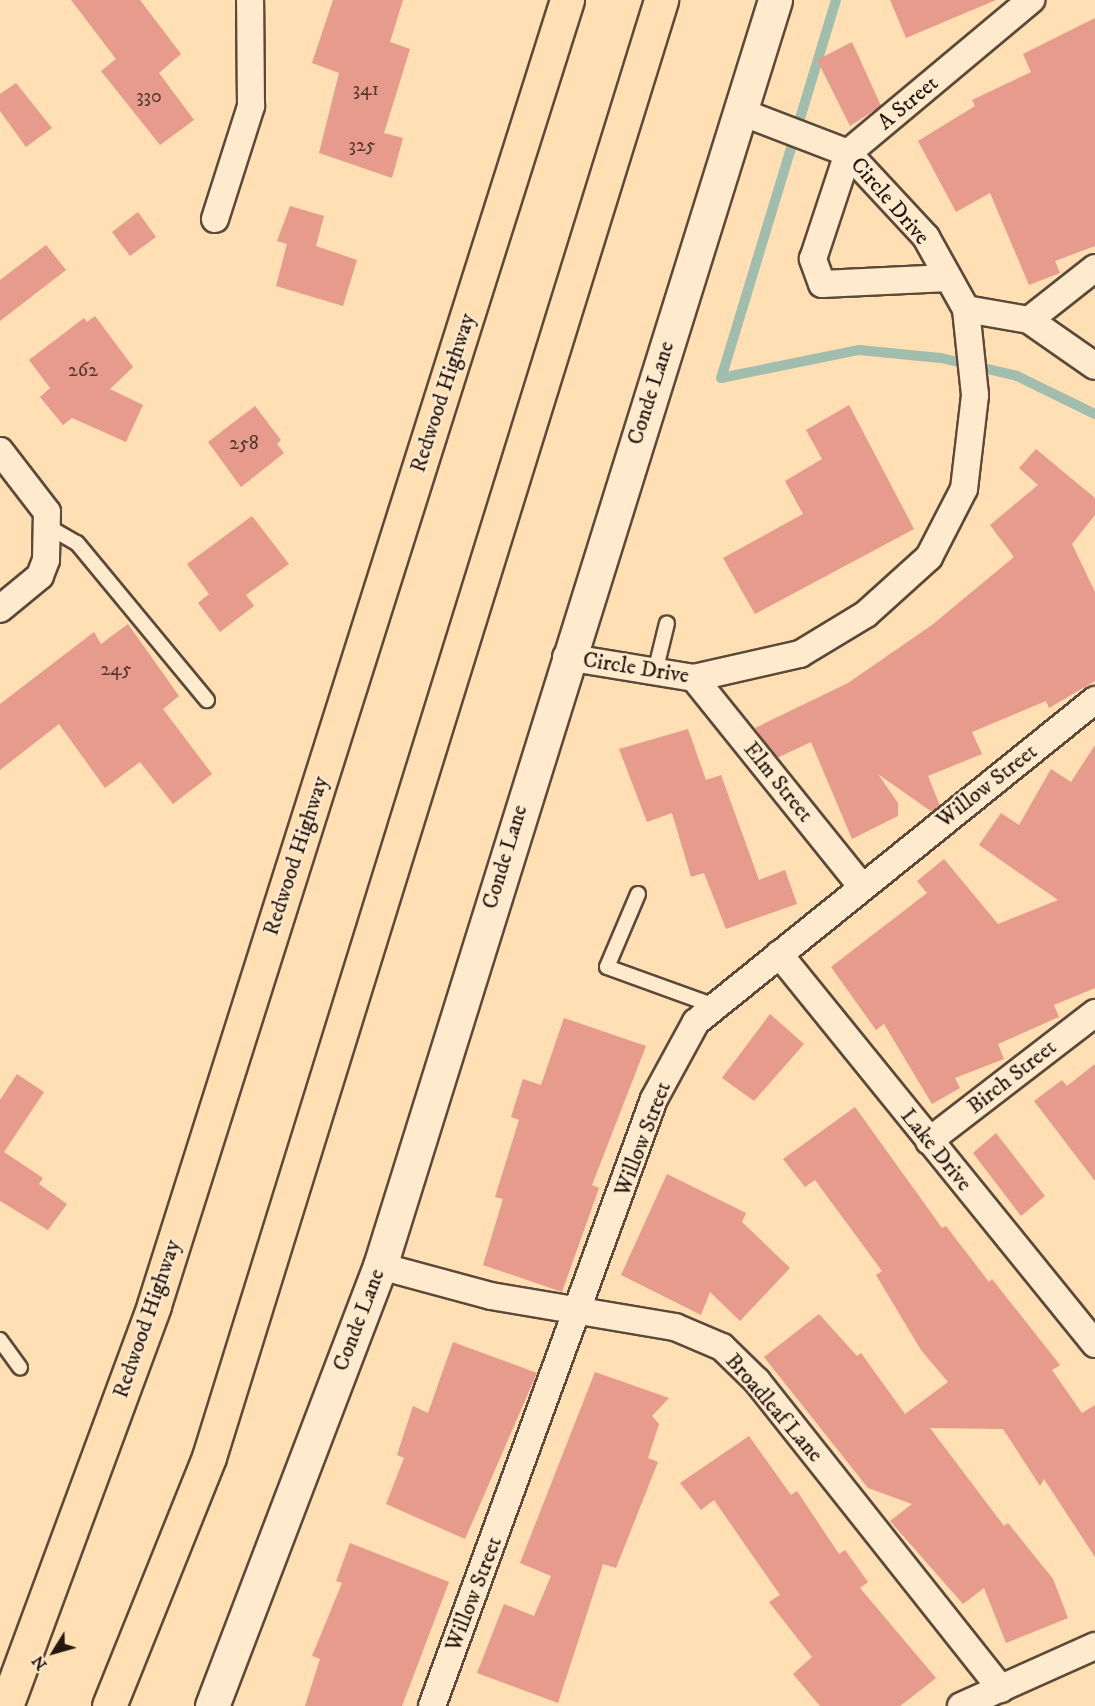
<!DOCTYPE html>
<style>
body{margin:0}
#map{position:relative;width:1095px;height:1706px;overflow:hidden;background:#ffdfb3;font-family:"IM FELL DW Pica",serif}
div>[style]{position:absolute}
.stream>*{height:10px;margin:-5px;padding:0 5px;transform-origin:5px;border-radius:5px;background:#a0bdad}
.building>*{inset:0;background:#e69b8d}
.roads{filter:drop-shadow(2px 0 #5c4939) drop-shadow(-2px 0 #5c4939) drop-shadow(0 2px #5c4939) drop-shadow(0 -2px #5c4939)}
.service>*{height:14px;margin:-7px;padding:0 7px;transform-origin:7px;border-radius:7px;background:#ffeace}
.minor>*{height:26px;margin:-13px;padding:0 13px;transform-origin:13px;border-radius:13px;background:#ffeace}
.tertiary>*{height:33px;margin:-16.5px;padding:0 16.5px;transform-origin:16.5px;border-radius:16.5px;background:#ffeace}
.motorway>*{height:33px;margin:-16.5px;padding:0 16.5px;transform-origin:16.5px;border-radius:16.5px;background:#ffdfb3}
span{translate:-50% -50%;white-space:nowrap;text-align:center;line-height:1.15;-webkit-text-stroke:4.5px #ffeace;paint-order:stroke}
.number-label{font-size:20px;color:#55382f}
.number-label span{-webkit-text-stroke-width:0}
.street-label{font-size:22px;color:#251710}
.north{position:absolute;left:24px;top:1622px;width:60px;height:60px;-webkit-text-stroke:4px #ffeace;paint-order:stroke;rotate:233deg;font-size:16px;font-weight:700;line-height:24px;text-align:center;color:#251710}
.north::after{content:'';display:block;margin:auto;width:21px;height:27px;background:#251710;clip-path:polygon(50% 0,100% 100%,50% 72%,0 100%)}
</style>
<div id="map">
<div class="stream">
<i style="left:836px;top:0;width:395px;rotate:106.9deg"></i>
<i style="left:721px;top:378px;width:141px;rotate:-11.5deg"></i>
<i style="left:859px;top:350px;width:82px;rotate:5.6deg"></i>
<i style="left:941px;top:358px;width:78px;rotate:13.3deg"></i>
<i style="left:1017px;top:376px;width:87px;rotate:26deg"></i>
</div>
<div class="building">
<i style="clip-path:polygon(71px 0,140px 0,181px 54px,159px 73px,194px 120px,160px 145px,101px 71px,116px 59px)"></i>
<i style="clip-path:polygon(333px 0,403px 0,390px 42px,410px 49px,384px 133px,403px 138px,392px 178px,319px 153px,339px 73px,312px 63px)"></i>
<i style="clip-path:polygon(890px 0,996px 0,906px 38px)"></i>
<i style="clip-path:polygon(1095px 18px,1095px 246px,1055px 261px,1060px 273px,1029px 285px,990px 193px,956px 212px,918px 141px,975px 106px,972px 100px,1031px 72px,1023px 54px)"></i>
<i style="clip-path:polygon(852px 42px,881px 106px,850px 126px,817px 60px)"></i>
<i style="clip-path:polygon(16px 83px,52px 128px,26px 147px,0 111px,0 94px)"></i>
<i style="clip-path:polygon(290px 206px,324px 216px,316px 246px,357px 260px,343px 306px,276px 286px,287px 244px,277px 241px)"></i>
<i style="clip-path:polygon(138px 212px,156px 237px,130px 256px,112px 232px)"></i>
<i style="clip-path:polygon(46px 245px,66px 270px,0 321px,0 280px)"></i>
<i style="clip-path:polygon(95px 316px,133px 367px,110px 389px,143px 405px,126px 442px,72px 418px,63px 425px,40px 397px,50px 388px,29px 360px,84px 318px,87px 322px)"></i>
<i style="clip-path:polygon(849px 405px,914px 529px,755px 614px,723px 558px,803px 514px,785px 481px,822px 459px,806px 430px)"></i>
<i style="clip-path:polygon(255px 406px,281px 440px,277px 444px,284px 453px,241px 487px,208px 442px)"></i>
<i style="clip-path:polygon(1036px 449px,1095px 498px,1095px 515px,1072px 544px,1095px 592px,1095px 681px,1049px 708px,1046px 701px,972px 732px,982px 754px,928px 776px,940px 806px,932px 812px,878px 774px,898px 803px,898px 816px,852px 839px,811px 742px,777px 758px,755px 728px,848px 683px,932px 625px,1014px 557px,990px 525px,1038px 485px,1019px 468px)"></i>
<i style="clip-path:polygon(252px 516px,289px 564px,246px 595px,254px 606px,220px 632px,198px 603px,209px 594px,187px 564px)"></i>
<i style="clip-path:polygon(128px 624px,179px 696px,163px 709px,212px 774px,173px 804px,140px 762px,105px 788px,59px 724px,0 770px,0 704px,94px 632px,101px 644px)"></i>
<i style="clip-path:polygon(688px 729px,706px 780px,721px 775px,759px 880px,785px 870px,797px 904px,726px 929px,704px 873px,691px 877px,672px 813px,647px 822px,619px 749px)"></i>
<i style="clip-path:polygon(1095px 745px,1095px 988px,1054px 1005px,1059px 1017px,998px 1044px,1004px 1059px,955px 1078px,960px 1088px,932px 1104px,884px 1024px,876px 1030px,831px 967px,927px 893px,917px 881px,944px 859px,998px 924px,1058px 900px,979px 845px,1001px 813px,1019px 825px,1051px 769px,1071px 782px)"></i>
<i style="clip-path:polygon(770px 1014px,804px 1044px,754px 1101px,722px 1078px)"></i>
<i style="clip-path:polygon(564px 1018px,646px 1046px,592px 1185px,599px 1188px,562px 1292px,483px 1265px,503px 1199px,495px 1197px,519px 1120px,511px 1117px,523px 1079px,541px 1085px)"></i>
<i style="clip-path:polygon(1095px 1064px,1095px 1181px,1034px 1101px,1062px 1080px,1067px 1086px)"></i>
<i style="clip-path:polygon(17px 1074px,44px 1092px,4px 1152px,43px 1178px,39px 1184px,67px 1204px,48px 1230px,0 1201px,0 1100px)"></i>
<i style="clip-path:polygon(855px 1107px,942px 1228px,946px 1226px,989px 1282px,992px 1279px,1060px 1365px,1052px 1370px,1082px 1413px,1095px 1405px,1095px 1557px,1044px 1479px,1040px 1486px,1003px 1429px,930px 1428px,1004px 1526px,1008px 1523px,1053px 1579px,1068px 1618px,1006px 1643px,984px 1588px,963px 1604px,890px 1521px,912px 1504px,868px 1488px,764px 1357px,819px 1314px,857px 1356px,861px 1353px,905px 1414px,948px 1382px,921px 1350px,876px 1275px,882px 1271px,815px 1180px,805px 1187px,783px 1159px)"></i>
<i style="clip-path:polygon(996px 1133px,1045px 1196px,1021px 1216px,973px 1153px)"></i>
<i style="clip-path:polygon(667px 1174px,746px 1213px,742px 1222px,790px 1268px,740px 1321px,710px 1292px,701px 1315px,621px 1275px)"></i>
<i style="clip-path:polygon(453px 1342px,537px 1373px,465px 1539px,386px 1504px,404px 1458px,397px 1455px,413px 1406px,428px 1413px)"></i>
<i style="clip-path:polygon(595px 1372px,669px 1398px,652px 1416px,659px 1424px,648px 1458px,658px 1462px,616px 1568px,603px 1564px,558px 1703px,477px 1673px,504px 1604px,534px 1616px,551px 1576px,520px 1563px)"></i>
<i style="clip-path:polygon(749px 1436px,791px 1495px,797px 1491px,839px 1554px,845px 1550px,868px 1582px,860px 1588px,936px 1678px,900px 1706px,820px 1706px,793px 1674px,812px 1657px,769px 1602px,780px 1595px,714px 1500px,701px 1510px,680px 1483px)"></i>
<i style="clip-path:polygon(350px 1543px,449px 1582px,402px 1706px,305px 1706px,320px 1659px,312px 1656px,342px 1583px,336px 1581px)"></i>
</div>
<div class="roads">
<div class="service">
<i style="left:47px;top:526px;width:34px;rotate:30deg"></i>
<i style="left:77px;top:543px;width:204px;rotate:50.4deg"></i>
<i style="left:655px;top:672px;width:50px;rotate:-76.2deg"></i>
<i style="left:638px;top:894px;width:79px;rotate:113deg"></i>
<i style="left:607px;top:967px;width:115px;rotate:19.9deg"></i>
<i style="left:0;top:1340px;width:34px;rotate:54deg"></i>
</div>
<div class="minor">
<i style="left:215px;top:219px;width:119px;rotate:-72.3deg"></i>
<i style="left:251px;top:106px;width:106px;rotate:-90.5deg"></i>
<i style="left:948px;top:278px;width:126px;rotate:177.3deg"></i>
<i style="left:822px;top:284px;width:27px;rotate:-110deg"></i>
<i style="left:813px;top:259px;width:112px;rotate:-71.7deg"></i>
<i style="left:848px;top:153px;width:239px;rotate:-39.9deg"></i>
<i style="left:966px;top:309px;width:64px;rotate:9.9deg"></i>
<i style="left:1029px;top:320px;width:80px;rotate:34.9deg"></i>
<i style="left:1029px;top:320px;width:84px;rotate:-38.2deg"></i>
<i style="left:0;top:451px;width:77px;rotate:52.4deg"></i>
<i style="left:47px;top:512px;width:48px;rotate:91.2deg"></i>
<i style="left:46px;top:560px;width:17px;rotate:111deg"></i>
<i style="left:40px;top:576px;width:52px;rotate:140.5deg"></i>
<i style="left:566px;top:657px;width:130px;rotate:9.3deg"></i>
<i style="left:694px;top:678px;width:109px;rotate:-12.8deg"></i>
<i style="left:800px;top:654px;width:77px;rotate:-31.2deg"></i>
<i style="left:866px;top:614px;width:85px;rotate:-42.1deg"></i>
<i style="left:929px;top:557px;width:76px;rotate:-62.8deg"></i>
<i style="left:964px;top:489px;width:95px;rotate:-83.3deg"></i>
<i style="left:975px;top:395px;width:86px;rotate:-96deg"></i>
<i style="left:966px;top:309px;width:82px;rotate:-119.1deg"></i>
<i style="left:926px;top:237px;width:115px;rotate:-132.9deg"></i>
<i style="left:848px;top:153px;width:115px;rotate:-159deg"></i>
<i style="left:694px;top:678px;width:267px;rotate:51.2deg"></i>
<i style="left:779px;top:954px;width:502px;rotate:50.98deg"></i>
<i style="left:929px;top:1141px;width:210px;rotate:-37.6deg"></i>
<i style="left:380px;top:1266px;width:115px;rotate:15.1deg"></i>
<i style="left:491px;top:1296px;width:187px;rotate:9.6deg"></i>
<i style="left:675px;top:1327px;width:51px;rotate:23.1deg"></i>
<i style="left:722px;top:1347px;width:49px;rotate:44.2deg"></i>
<i style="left:757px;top:1381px;width:393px;rotate:51.6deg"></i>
<i style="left:432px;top:1706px;width:646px;rotate:-69.91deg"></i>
<i style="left:654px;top:1099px;width:88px;rotate:-61.4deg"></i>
<i style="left:696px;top:1022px;width:513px;rotate:-38.9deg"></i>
<i style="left:961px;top:1706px;width:147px;rotate:-24.1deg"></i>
</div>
<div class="tertiary">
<i style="left:212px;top:1706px;width:471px;rotate:-69.1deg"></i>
<i style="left:380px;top:1266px;width:1326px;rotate:-72.67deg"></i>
</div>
<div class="motorway">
<i style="left:6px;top:1706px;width:427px;rotate:-69.7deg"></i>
<i style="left:154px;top:1305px;width:1369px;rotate:-72.44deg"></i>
<i style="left:109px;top:1706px;width:268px;rotate:-68.1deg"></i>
<i style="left:209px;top:1457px;width:1526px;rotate:-72.76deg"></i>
</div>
</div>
<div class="number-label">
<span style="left:366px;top:89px">341</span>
<span style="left:149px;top:96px">330</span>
<span style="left:362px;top:145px">325</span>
<span style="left:83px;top:370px">262</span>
<span style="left:244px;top:443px">258</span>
<span style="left:116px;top:669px">245</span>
</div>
<div class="street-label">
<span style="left:908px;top:103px;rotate:-40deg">A Street</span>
<span style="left:890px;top:201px;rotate:49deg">Circle Drive</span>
<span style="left:443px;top:393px;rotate:-72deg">Redwood Highway</span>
<span style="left:651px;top:393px;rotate:-72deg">Conde Lane</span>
<span style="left:636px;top:668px;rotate:9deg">Circle Drive</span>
<span style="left:778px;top:782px;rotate:51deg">Elm Street</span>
<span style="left:987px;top:786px;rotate:-38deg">Willow Street</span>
<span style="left:296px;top:856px;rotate:-72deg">Redwood Highway</span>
<span style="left:505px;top:857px;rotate:-73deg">Conde Lane</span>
<span style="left:1012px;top:1077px;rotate:-38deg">Birch Street</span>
<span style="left:643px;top:1139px;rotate:-69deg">Willow Street</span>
<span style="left:936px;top:1150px;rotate:51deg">Lake Drive</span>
<span style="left:147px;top:1319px;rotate:-71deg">Redwood Highway</span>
<span style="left:359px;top:1320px;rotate:-69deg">Conde Lane</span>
<span style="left:774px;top:1408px;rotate:49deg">Broadleaf Lane</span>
<span style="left:474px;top:1594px;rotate:-69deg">Willow Street</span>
</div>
<div class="north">N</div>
</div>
